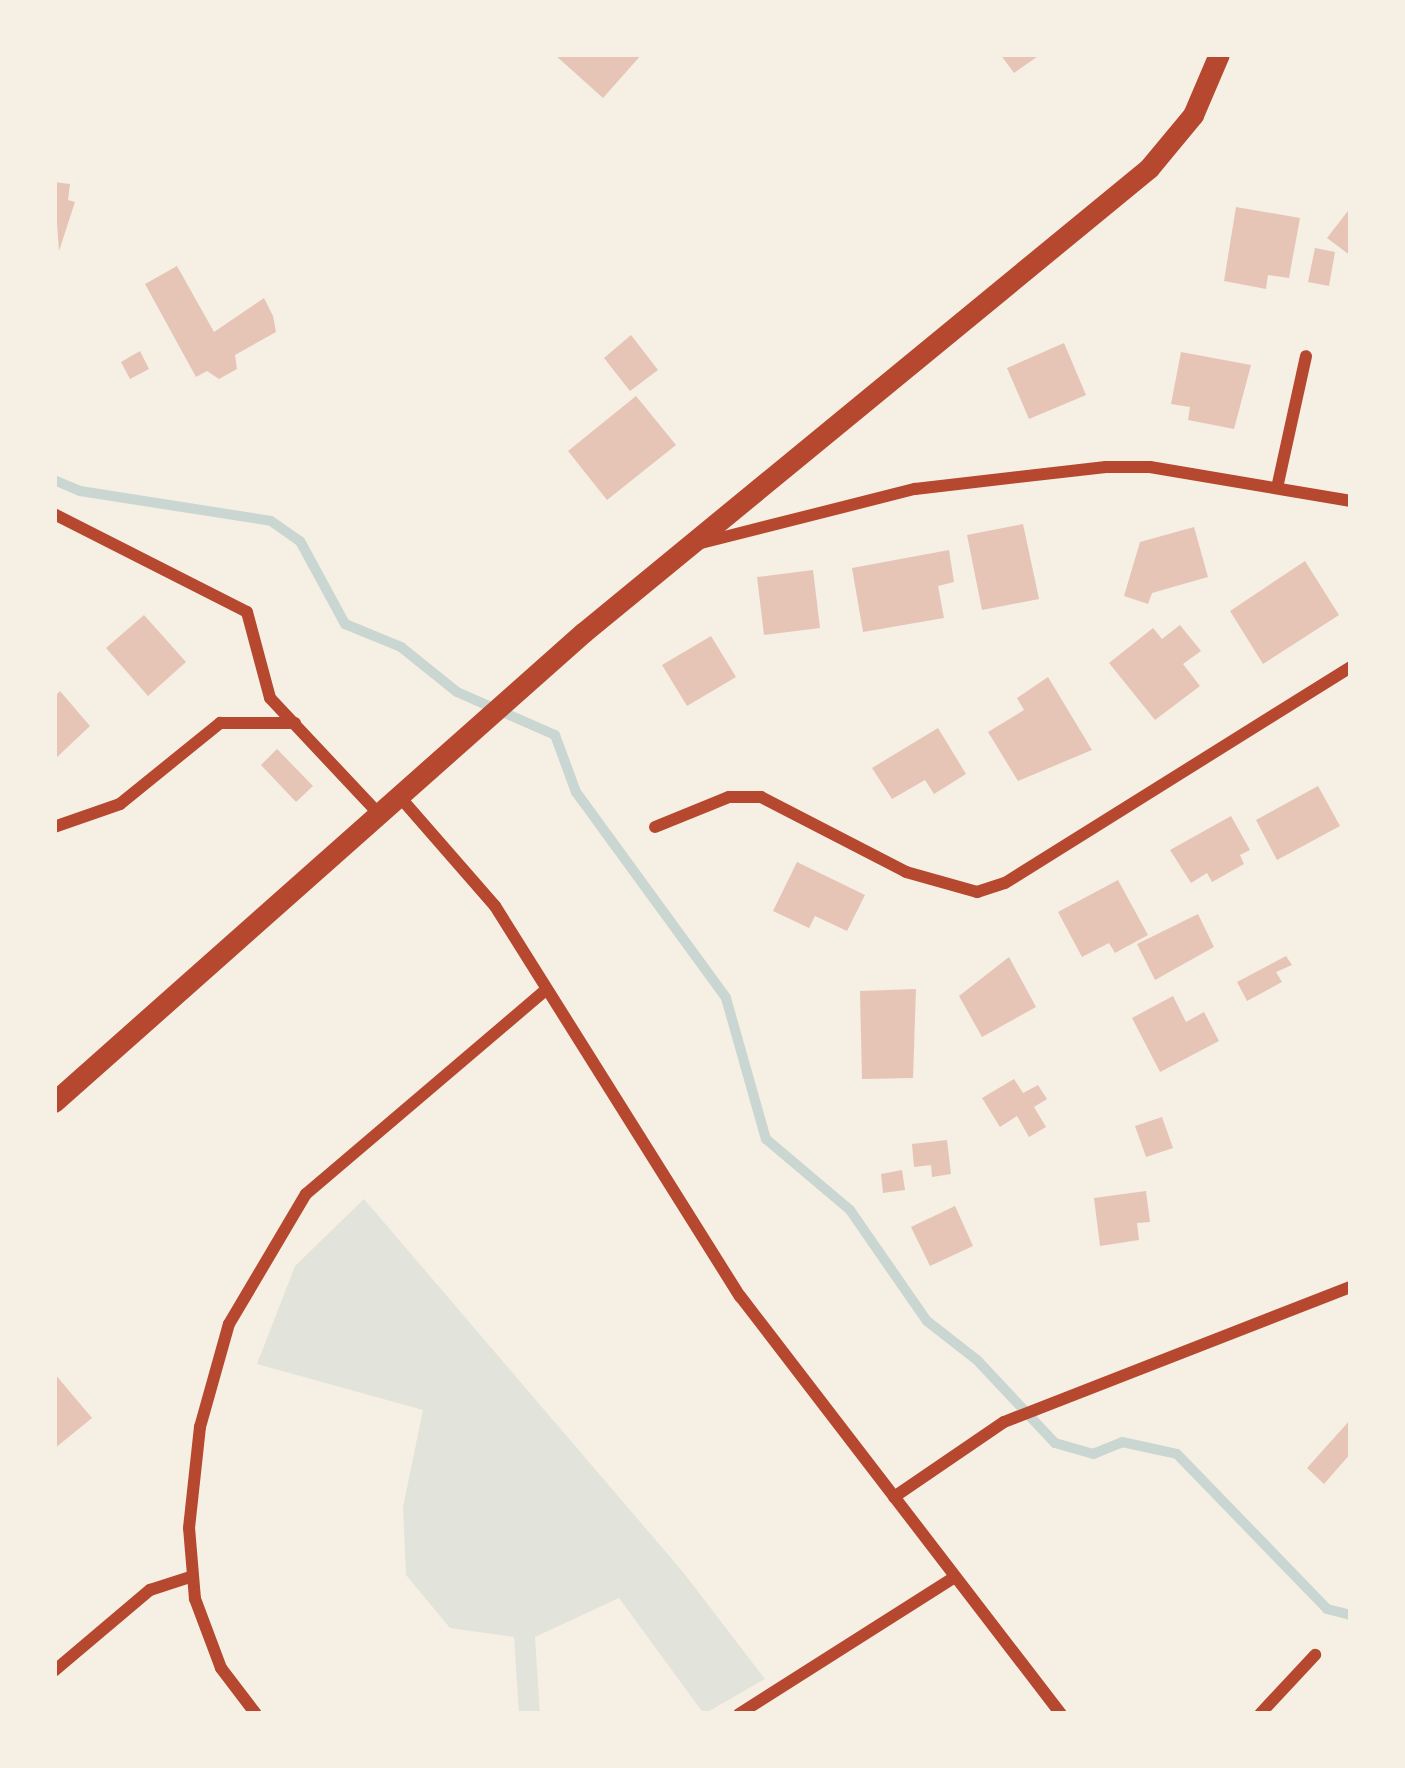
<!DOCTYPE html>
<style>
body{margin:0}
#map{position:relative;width:1405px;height:1768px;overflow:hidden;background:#f6efe4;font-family:"IBM Plex Sans",sans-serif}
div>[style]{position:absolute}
.green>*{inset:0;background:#e2e4dc}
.stream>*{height:10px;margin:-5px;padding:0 5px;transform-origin:5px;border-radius:5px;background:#c9d6d2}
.building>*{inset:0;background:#e6c5b7}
.minor>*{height:12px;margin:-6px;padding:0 6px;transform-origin:6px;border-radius:6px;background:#b5482f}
.tertiary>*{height:21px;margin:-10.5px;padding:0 10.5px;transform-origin:10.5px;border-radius:10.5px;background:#b5482f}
span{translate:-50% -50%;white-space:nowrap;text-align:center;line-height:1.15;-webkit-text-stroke:12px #f6efe4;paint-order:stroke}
.frame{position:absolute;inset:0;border:57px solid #f6efe4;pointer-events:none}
</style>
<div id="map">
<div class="green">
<i style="clip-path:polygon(364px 1199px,683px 1572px,765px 1679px,704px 1714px,619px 1598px,535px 1637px,540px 1714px,519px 1714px,514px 1637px,450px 1628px,406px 1575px,403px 1507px,423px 1410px,257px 1364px,295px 1266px)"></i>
</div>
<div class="stream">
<i style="left:54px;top:480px;width:28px;rotate:23deg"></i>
<i style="left:80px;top:491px;width:193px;rotate:8.9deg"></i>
<i style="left:271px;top:521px;width:35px;rotate:35deg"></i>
<i style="left:300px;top:541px;width:94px;rotate:61.5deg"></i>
<i style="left:345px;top:624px;width:61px;rotate:22.3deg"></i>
<i style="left:401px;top:647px;width:72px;rotate:38.8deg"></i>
<i style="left:457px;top:692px;width:107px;rotate:23.7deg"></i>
<i style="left:555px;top:735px;width:61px;rotate:69.8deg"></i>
<i style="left:576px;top:792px;width:255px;rotate:53.9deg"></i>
<i style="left:726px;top:998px;width:147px;rotate:74.2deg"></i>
<i style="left:766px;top:1139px;width:110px;rotate:40.2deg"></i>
<i style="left:850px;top:1210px;width:135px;rotate:55.3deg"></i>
<i style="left:927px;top:1321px;width:63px;rotate:38deg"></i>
<i style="left:977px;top:1360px;width:114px;rotate:46.8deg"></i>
<i style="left:1055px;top:1443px;width:40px;rotate:16deg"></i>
<i style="left:1093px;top:1454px;width:31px;rotate:-22deg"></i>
<i style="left:1122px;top:1442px;width:56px;rotate:12.3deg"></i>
<i style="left:1177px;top:1454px;width:216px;rotate:45.9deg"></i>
<i style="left:1327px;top:1609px;width:25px;rotate:14deg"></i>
</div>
<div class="building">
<i style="clip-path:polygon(554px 54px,642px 54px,603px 98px)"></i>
<i style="clip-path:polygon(1000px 54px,1041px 54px,1014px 73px)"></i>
<i style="clip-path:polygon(54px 182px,70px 184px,68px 200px,75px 202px,59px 251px)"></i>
<i style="clip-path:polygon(1236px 207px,1300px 218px,1289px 278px,1268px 275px,1266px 289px,1224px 281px)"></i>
<i style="clip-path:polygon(1351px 207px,1351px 256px,1327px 238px)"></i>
<i style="clip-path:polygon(1315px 248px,1335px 252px,1329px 286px,1308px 282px)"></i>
<i style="clip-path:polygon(177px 266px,214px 332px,264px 298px,273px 316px,276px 332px,235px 355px,237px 369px,219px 379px,207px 371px,196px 377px,145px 284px)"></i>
<i style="clip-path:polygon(631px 335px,658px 370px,630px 391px,604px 358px)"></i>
<i style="clip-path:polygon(1064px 343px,1086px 395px,1029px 419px,1007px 368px)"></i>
<i style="clip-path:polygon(140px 351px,149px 369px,130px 379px,121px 362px)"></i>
<i style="clip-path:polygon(1181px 352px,1251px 365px,1234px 429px,1188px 420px,1190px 407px,1171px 404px)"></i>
<i style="clip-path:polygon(636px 396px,676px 445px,607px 500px,568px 451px)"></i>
<i style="clip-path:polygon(1023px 524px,1039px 599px,982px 610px,967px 535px)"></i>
<i style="clip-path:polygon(1194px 527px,1208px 577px,1152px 593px,1148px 604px,1124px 596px,1140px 542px)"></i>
<i style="clip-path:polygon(949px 550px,954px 582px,938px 586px,944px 618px,863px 632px,852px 568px)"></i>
<i style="clip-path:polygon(1305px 561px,1339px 615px,1263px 664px,1230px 611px)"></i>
<i style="clip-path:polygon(813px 570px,820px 628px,764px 635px,757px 577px)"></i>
<i style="clip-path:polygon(144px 615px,186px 662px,148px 696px,106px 648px)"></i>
<i style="clip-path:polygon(1180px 625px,1201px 651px,1183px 664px,1200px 686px,1155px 720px,1109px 663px,1153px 628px,1162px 639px)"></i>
<i style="clip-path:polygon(711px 636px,736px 677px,687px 706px,662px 665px)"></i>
<i style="clip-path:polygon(1048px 677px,1092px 750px,1018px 781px,988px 732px,1024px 710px,1017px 698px)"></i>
<i style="clip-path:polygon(60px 691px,90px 726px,54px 760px,54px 697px)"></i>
<i style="clip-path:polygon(938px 728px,966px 774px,934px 794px,925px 780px,892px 799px,872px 768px)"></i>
<i style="clip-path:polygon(277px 749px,313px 786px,296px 802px,261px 765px)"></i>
<i style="clip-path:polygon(1318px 786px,1340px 826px,1277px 860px,1256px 820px)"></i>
<i style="clip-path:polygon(1231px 816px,1250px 850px,1240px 855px,1244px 864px,1212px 882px,1207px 873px,1191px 883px,1170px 850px)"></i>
<i style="clip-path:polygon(797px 862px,865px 895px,847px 931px,815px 916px,809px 928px,773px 911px)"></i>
<i style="clip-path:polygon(1118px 880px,1148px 935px,1115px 953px,1109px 943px,1082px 957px,1058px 912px)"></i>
<i style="clip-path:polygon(1198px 914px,1214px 947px,1155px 980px,1137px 944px)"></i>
<i style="clip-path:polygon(1286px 956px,1292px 965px,1276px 972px,1282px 982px,1247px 1001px,1237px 982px)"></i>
<i style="clip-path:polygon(1009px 957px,1036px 1007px,982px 1037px,959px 996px)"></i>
<i style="clip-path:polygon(916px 989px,913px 1078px,862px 1079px,860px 991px)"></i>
<i style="clip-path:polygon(1173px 996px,1186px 1022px,1204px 1012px,1219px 1041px,1160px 1072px,1132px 1018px)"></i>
<i style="clip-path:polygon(1014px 1079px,1023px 1093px,1038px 1085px,1047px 1099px,1034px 1107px,1046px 1127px,1029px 1137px,1017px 1116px,1000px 1127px,982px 1098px)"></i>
<i style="clip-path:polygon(1162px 1117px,1173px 1148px,1146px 1157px,1135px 1126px)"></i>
<i style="clip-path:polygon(947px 1140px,951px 1174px,932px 1177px,931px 1165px,914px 1167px,912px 1144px)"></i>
<i style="clip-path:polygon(902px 1170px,905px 1190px,883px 1193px,881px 1174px)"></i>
<i style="clip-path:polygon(1146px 1191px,1150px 1222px,1137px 1223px,1139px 1240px,1100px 1246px,1094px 1198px)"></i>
<i style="clip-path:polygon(955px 1206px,973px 1246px,930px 1266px,911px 1227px)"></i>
<i style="clip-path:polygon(54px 1373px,92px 1418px,54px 1449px)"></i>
<i style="clip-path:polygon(1351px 1419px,1351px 1453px,1324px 1484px,1307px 1468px)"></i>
</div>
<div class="minor">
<i style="left:1277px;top:488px;width:135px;rotate:-77.6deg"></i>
<i style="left:54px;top:514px;width:216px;rotate:26.9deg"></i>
<i style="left:247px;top:612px;width:89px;rotate:75deg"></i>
<i style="left:270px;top:698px;width:159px;rotate:46.8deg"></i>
<i style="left:697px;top:544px;width:225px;rotate:-14.2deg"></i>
<i style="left:915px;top:489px;width:192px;rotate:-6.6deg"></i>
<i style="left:1106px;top:467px;width:44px"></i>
<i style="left:1150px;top:467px;width:204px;rotate:9.6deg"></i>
<i style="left:399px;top:796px;width:146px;rotate:48.9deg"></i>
<i style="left:495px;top:906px;width:461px;rotate:57.9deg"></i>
<i style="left:740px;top:1296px;width:527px;rotate:52.48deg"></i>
<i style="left:54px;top:827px;width:70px;rotate:-19.2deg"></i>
<i style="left:120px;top:804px;width:129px;rotate:-39deg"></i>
<i style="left:220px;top:723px;width:75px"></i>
<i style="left:655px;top:827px;width:80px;rotate:-22.1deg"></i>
<i style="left:729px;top:797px;width:32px"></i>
<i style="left:761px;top:797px;width:163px;rotate:27.3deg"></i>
<i style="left:906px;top:872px;width:74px;rotate:15.7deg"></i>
<i style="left:977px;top:892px;width:29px;rotate:-18deg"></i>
<i style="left:1005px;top:883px;width:408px;rotate:-32deg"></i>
<i style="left:894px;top:1497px;width:133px;rotate:-34.3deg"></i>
<i style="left:1004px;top:1422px;width:372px;rotate:-21.3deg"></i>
<i style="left:54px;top:1671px;width:126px;rotate:-40.2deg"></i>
<i style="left:150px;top:1590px;width:45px;rotate:-18deg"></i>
<i style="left:256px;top:1714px;width:58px;rotate:-127.3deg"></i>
<i style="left:221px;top:1668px;width:74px;rotate:-110.6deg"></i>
<i style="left:195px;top:1599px;width:71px;rotate:-94.8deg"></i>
<i style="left:189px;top:1528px;width:102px;rotate:-83.8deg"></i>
<i style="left:200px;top:1427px;width:107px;rotate:-74.3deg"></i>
<i style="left:229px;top:1324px;width:151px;rotate:-59.4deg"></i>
<i style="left:306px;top:1194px;width:316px;rotate:-40.4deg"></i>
<i style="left:739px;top:1714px;width:254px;rotate:-32.4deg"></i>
<i style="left:1260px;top:1714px;width:81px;rotate:-47deg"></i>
</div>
<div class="tertiary">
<i style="left:54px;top:1102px;width:708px;rotate:-41.57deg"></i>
<i style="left:584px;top:632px;width:731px;rotate:-39.39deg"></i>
<i style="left:1149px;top:168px;width:69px;rotate:-50.3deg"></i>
<i style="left:1193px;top:115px;width:66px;rotate:-66.9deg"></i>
</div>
<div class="frame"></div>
</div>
